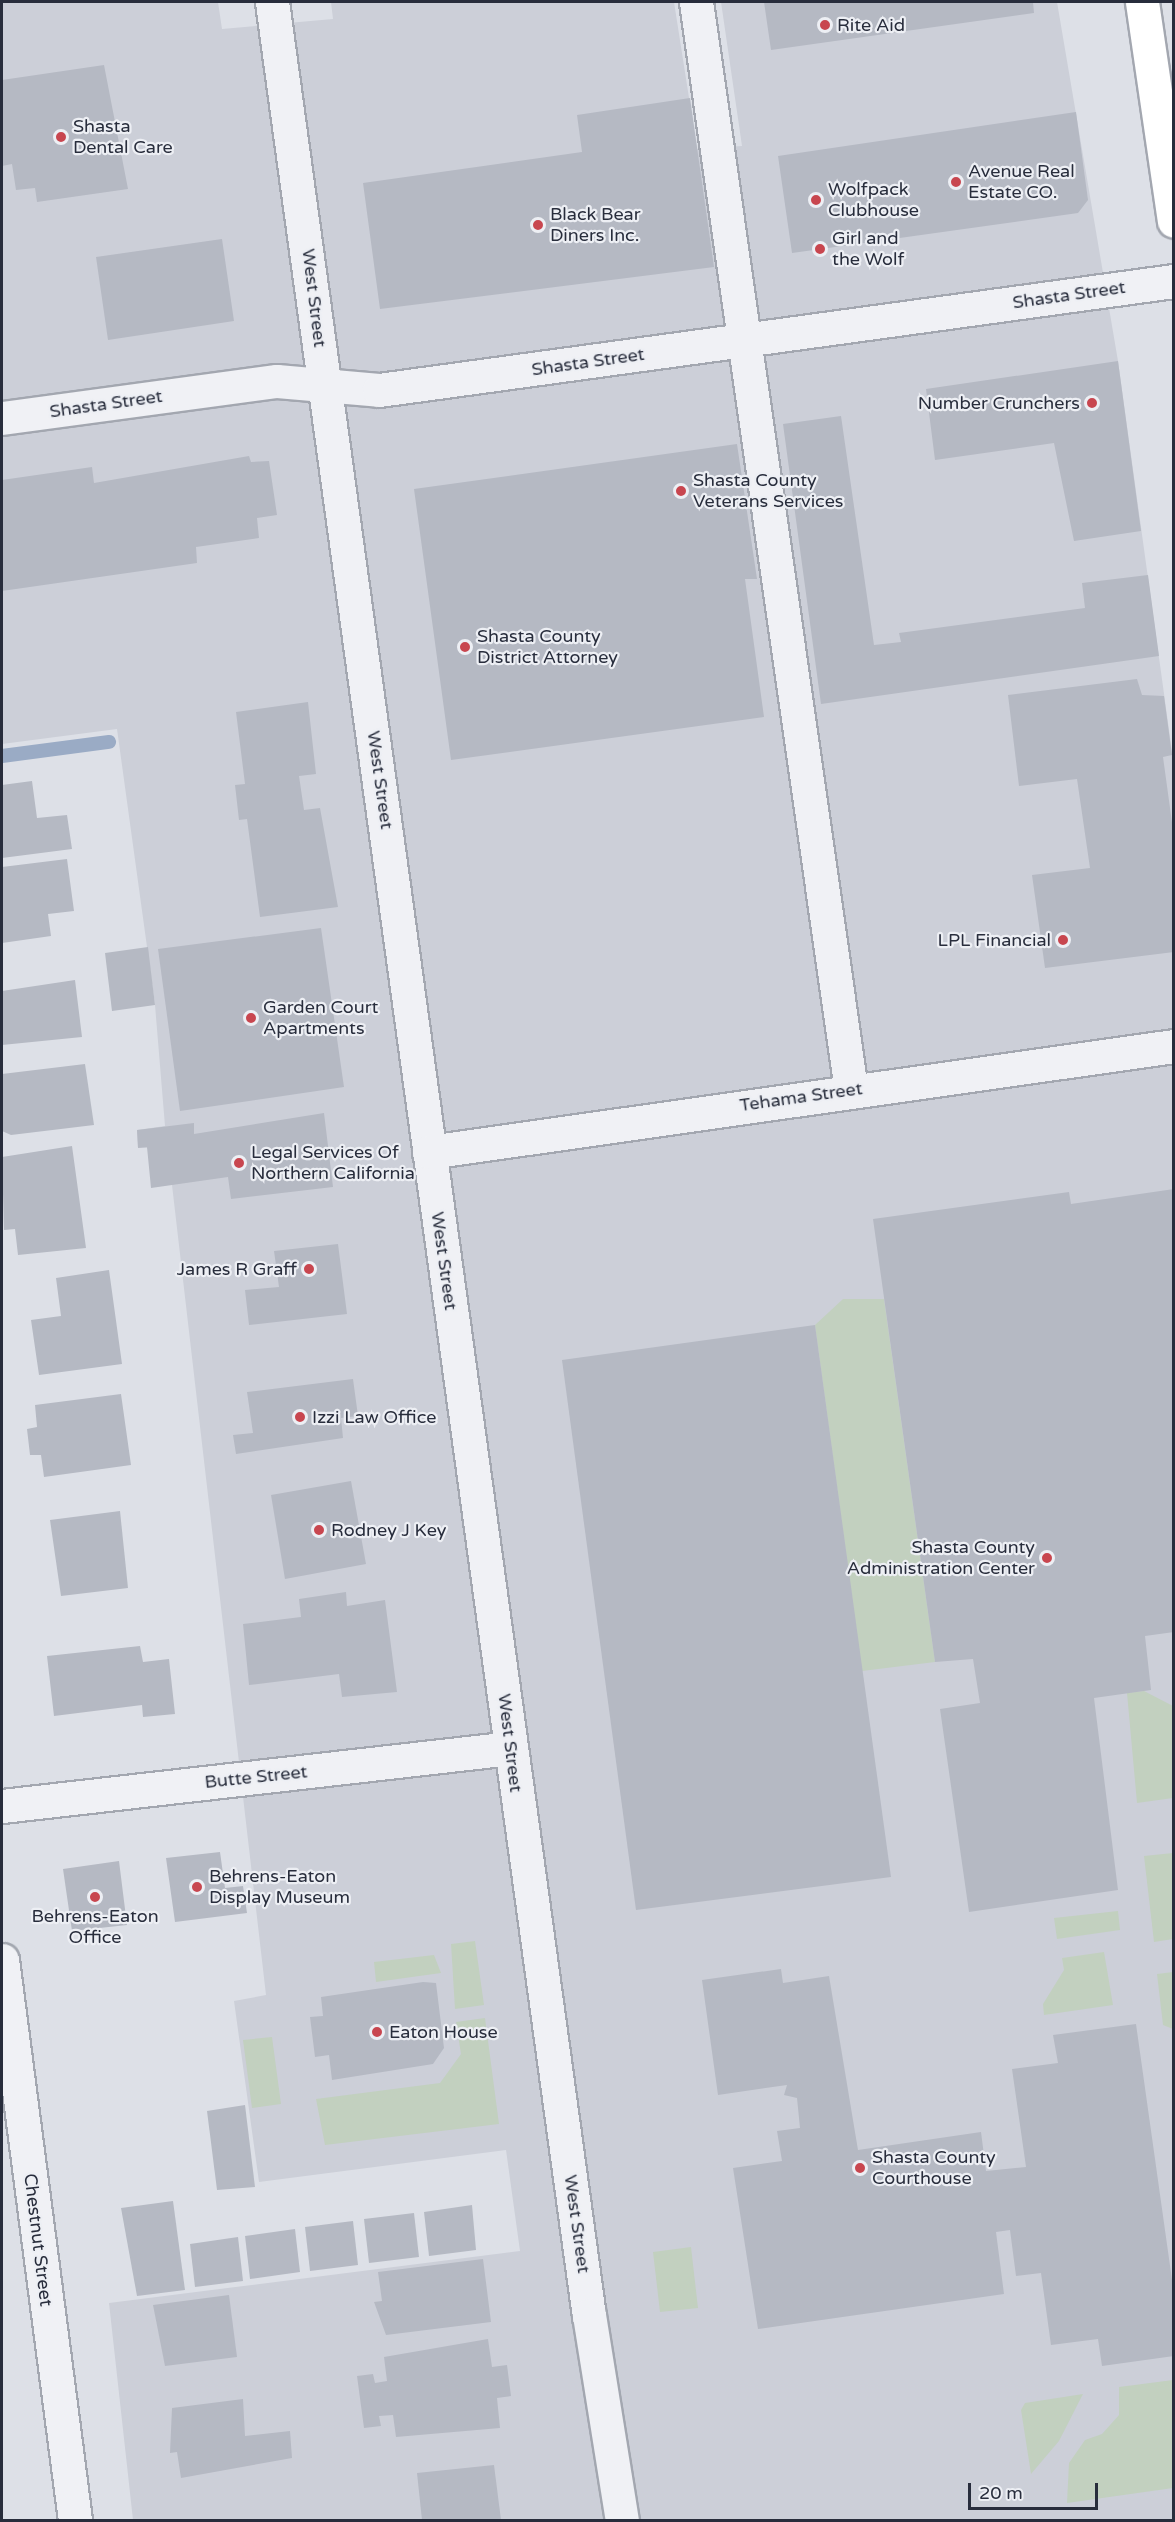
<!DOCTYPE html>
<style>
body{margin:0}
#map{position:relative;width:1175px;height:2522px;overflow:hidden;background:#dde0e7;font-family:"Varela Round",sans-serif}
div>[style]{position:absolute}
.built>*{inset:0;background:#cccfd8}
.green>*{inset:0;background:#c2d0bf}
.stream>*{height:14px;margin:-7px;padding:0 7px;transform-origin:7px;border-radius:7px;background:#9aabc5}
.building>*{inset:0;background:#b5b9c3}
.roads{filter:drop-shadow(2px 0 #a3a7b0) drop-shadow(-2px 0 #a3a7b0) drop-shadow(0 2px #a3a7b0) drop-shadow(0 -2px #a3a7b0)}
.minor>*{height:33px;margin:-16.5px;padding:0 16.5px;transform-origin:16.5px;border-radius:16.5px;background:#f0f1f5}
.major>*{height:33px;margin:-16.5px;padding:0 16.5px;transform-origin:16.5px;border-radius:16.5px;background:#fff}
.dots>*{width:16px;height:16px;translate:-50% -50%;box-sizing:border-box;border:3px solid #edeff4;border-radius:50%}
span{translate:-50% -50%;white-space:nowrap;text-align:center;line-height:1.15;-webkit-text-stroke:4.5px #edeff4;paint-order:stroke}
.poi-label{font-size:18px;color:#282d3c}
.left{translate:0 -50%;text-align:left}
.right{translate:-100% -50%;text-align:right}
.street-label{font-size:18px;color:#282d3c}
.frame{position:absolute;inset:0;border:3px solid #282d3c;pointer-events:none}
.scale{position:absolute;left:968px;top:2483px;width:130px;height:27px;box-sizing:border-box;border:3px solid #282d3c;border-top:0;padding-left:8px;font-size:18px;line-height:21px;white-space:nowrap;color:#282d3c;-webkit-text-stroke:4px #edeff4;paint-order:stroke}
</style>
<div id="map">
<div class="built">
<i style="clip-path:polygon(2px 2px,218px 2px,222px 29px,333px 19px,331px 2px,674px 2px,697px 149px,742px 146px,721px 2px,1057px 2px,1118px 361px,1174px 766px,1173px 2520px,133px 2520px,109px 2303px,520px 2251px,506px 2150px,259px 2182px,234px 2001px,266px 1995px,172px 1185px,147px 1148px,138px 1148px,137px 1130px,165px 1126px,155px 1005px,117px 729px,2px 744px)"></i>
</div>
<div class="green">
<i style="clip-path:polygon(843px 1299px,884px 1299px,935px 1662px,862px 1671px,815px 1325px)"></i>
<i style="clip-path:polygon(1144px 1691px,1173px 1706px,1173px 1798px,1137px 1803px,1127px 1693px)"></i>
<i style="clip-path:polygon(1173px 1853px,1173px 1939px,1154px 1942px,1144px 1856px)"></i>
<i style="clip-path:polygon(1118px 1911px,1120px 1930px,1057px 1939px,1054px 1918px)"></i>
<i style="clip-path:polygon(475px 1941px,484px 2005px,455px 2009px,451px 1944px)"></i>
<i style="clip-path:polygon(1104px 1952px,1113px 2005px,1044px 2015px,1043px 2004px,1064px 1970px,1062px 1958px)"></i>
<i style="clip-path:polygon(434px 1955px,441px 1973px,376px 1982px,374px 1962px)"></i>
<i style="clip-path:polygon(1173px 1972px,1174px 2028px,1173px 2029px,1163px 2025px,1157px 1974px)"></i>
<i style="clip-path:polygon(485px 2018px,499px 2124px,325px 2145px,316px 2099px,440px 2083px,461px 2054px,456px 2022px)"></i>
<i style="clip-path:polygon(272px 2037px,281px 2104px,252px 2108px,243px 2040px)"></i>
<i style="clip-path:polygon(691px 2247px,698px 2308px,660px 2312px,653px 2252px)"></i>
<i style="clip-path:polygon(1173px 2380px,1173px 2488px,1067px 2503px,1069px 2463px,1085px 2440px,1102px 2434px,1119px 2415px,1119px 2387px)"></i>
<i style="clip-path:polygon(1083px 2394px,1059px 2441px,1031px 2474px,1021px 2410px,1025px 2403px)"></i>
</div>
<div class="stream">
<i style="left:2px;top:756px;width:108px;rotate:-7.5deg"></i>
</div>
<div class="building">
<i style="clip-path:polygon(764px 2px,1033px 2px,1034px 13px,771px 50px)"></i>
<i style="clip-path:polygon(104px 65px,128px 189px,37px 202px,35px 188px,16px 190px,12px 164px,2px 166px,2px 80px)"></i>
<i style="clip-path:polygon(690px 98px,714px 267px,380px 309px,363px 183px,582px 152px,577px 115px)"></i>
<i style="clip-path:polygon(1076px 112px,1088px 200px,1078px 213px,792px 253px,778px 156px)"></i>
<i style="clip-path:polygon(222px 239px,234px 321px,108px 340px,96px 257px)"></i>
<i style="clip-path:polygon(1118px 361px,1141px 531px,1074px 541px,1054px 443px,935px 460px,926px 389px)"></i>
<i style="clip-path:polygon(841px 416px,874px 645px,901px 642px,899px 633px,1085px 608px,1082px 583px,1148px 575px,1159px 656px,821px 704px,783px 424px)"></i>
<i style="clip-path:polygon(737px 444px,757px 579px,745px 579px,764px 717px,451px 760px,414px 489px)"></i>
<i style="clip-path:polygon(249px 456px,251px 462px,269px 461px,277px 515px,257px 518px,259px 538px,196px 547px,197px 563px,2px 591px,2px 480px,92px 467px,94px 483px)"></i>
<i style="clip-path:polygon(1137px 679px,1142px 695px,1164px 696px,1172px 755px,1163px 757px,1174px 837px,1174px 952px,1045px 968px,1032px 875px,1090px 868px,1077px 779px,1019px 786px,1008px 695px)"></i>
<i style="clip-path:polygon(308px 702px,316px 774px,299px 776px,304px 810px,320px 808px,338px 907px,260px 917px,247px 819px,239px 820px,235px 785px,245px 784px,236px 712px)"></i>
<i style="clip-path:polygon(32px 781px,37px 818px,67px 815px,72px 849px,2px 858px,2px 785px)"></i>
<i style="clip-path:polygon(67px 859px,74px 911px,48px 914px,51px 936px,2px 943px,2px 867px)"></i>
<i style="clip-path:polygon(321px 928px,344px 1087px,180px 1111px,158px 949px)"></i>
<i style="clip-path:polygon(148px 947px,155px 1005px,112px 1011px,105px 953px)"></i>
<i style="clip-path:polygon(75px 980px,82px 1037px,2px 1045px,2px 991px)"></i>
<i style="clip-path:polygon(85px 1064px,94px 1125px,11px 1135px,2px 1131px,2px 1074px)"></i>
<i style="clip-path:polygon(324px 1113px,333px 1187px,231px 1199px,228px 1177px,151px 1188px,147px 1147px,138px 1148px,137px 1130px,194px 1123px,194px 1134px)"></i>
<i style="clip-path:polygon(72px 1146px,86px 1248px,18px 1255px,15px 1229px,4px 1230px,2px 1157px)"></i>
<i style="clip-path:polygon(1174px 1189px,1174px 1632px,1145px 1636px,1151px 1690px,1094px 1698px,1118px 1890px,969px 1912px,940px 1709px,980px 1703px,973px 1659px,935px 1662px,873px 1219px,1069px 1192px,1071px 1204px)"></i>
<i style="clip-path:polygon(338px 1244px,347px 1314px,249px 1325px,245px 1290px,279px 1287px,274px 1251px)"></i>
<i style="clip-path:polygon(109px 1270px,122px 1364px,39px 1375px,31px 1320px,61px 1316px,56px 1278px)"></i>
<i style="clip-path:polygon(815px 1325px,891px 1877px,636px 1910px,562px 1360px)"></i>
<i style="clip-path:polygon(353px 1379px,358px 1416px,341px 1418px,343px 1438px,236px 1454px,233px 1435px,253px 1433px,247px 1392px)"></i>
<i style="clip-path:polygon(121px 1394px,131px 1465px,44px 1477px,41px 1455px,30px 1455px,27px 1429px,37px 1427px,35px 1405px)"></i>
<i style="clip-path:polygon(351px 1481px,366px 1564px,285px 1579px,271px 1495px)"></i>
<i style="clip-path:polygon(120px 1511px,128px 1588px,61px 1596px,50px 1520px)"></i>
<i style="clip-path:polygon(346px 1592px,347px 1606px,385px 1600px,397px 1692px,342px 1697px,339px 1674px,249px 1685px,243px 1624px,301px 1617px,299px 1599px)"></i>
<i style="clip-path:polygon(140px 1646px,143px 1662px,169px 1659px,175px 1714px,143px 1717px,142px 1705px,54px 1716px,47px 1656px)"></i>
<i style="clip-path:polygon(220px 1852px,225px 1888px,243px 1886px,247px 1913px,175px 1922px,166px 1858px)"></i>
<i style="clip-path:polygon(119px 1861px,127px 1925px,72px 1931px,63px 1869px)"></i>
<i style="clip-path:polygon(781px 1969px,783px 1983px,829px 1976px,858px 2150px,981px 2132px,986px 2171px,1026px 2167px,1012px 2069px,1058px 2063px,1053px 2035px,1136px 2024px,1174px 2294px,1174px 2356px,1102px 2366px,1098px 2339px,1051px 2345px,1041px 2273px,1016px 2276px,1010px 2230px,996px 2232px,1004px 2294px,758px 2329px,733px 2168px,782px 2161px,777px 2131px,800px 2128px,797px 2098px,784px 2095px,787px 2085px,718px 2095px,702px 1980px)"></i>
<i style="clip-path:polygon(423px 1982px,436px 1983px,444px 2048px,433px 2064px,332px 2080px,329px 2055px,315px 2057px,310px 2017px,323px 2016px,321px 1997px)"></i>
<i style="clip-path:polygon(245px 2105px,255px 2187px,217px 2190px,207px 2111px)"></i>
<i style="clip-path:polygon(173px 2201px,185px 2290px,137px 2296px,121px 2208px)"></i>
<i style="clip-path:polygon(472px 2205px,476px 2250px,429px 2256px,424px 2212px)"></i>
<i style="clip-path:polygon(414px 2213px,419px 2257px,369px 2263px,364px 2219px)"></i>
<i style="clip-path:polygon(353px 2221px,358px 2265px,310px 2271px,305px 2227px)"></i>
<i style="clip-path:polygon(295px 2229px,300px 2272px,250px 2279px,245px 2236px)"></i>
<i style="clip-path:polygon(238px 2237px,243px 2281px,195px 2287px,190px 2244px)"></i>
<i style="clip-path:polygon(483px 2259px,491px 2322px,386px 2335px,374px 2302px,382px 2301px,378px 2272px)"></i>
<i style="clip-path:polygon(229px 2295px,237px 2357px,165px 2366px,153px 2305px)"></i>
<i style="clip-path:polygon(488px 2339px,492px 2367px,507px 2365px,511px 2396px,497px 2398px,500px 2428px,396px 2437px,393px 2415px,379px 2416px,381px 2426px,364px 2428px,357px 2376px,373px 2374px,375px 2383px,387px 2381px,384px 2357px)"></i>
<i style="clip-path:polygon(243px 2399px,245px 2436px,290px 2431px,292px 2458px,181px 2478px,177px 2452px,170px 2453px,172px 2408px)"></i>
<i style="clip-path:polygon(494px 2465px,501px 2520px,422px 2520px,417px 2473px)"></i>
</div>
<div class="roads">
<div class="minor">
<i style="left:272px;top:2px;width:2335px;rotate:82.2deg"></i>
<i style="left:589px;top:2315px;width:208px;rotate:80.9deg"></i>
<i style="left:696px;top:2px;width:1099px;rotate:81.89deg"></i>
<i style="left:2px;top:418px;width:277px;rotate:-7.7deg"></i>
<i style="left:277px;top:381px;width:102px;rotate:5deg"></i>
<i style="left:379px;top:390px;width:802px;rotate:-7.81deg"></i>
<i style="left:429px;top:1152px;width:753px;rotate:-8.1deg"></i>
<i style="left:2px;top:1806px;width:512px;rotate:-6.5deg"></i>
<i style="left:2px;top:1960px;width:565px;rotate:82.57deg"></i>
</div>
<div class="major">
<i style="left:1142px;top:2px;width:221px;rotate:81.7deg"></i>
</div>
</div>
<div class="dots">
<i style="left:825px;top:25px;background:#c8464f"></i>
<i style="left:61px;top:137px;background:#c8464f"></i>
<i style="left:956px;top:182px;background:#c8464f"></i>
<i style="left:816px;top:200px;background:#c8464f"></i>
<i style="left:538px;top:225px;background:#c8464f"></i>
<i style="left:820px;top:249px;background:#c8464f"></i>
<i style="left:1092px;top:403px;background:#c8464f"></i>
<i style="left:681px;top:491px;background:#c8464f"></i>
<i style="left:465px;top:647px;background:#c8464f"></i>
<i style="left:1063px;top:940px;background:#c8464f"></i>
<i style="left:251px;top:1018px;background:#c8464f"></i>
<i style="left:239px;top:1163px;background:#c8464f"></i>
<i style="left:309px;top:1269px;background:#c8464f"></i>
<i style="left:300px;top:1417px;background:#c8464f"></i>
<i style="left:319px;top:1530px;background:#c8464f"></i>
<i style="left:1047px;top:1558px;background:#c8464f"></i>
<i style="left:197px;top:1887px;background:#c8464f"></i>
<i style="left:95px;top:1897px;background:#c8464f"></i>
<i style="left:377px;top:2032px;background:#c8464f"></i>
<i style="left:860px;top:2168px;background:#c8464f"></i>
</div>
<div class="poi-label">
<span class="left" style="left:837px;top:25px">Rite Aid</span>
<span class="left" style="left:73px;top:137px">Shasta<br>Dental Care</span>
<span class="left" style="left:968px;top:182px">Avenue Real<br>Estate CO.</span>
<span class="left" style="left:828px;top:200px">Wolfpack<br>Clubhouse</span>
<span class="left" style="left:550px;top:225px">Black Bear<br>Diners Inc.</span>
<span class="left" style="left:832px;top:249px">Girl and<br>the Wolf</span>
<span class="right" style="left:1080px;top:403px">Number Crunchers</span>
<span class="left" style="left:693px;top:491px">Shasta County<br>Veterans Services</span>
<span class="left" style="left:477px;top:647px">Shasta County<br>District Attorney</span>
<span class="right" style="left:1051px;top:940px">LPL Financial</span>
<span class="left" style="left:263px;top:1018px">Garden Court<br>Apartments</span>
<span class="left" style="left:251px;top:1163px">Legal Services Of<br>Northern California</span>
<span class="right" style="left:297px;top:1269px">James R Graff</span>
<span class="left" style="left:312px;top:1417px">Izzi Law Office</span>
<span class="left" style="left:331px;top:1530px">Rodney J Key</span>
<span class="right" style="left:1035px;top:1558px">Shasta County<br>Administration Center</span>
<span class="left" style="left:209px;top:1887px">Behrens-Eaton<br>Display Museum</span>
<span style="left:95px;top:1927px">Behrens-Eaton<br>Office</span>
<span class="left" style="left:389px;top:2032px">Eaton House</span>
<span class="left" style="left:872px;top:2168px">Shasta County<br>Courthouse</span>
</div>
<div class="street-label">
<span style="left:1069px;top:295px;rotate:-8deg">Shasta Street</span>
<span style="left:314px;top:298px;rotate:83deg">West Street</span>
<span style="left:588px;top:362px;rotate:-8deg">Shasta Street</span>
<span style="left:106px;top:404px;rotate:-8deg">Shasta Street</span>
<span style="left:380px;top:780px;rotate:82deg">West Street</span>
<span style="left:801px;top:1097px;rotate:-8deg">Tehama Street</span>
<span style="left:444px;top:1261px;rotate:82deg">West Street</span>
<span style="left:510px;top:1743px;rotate:83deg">West Street</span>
<span style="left:256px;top:1777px;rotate:-6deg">Butte Street</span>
<span style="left:577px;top:2224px;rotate:82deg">West Street</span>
<span style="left:38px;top:2240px;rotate:83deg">Chestnut Street</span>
</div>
<div class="frame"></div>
<div class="scale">20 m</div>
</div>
